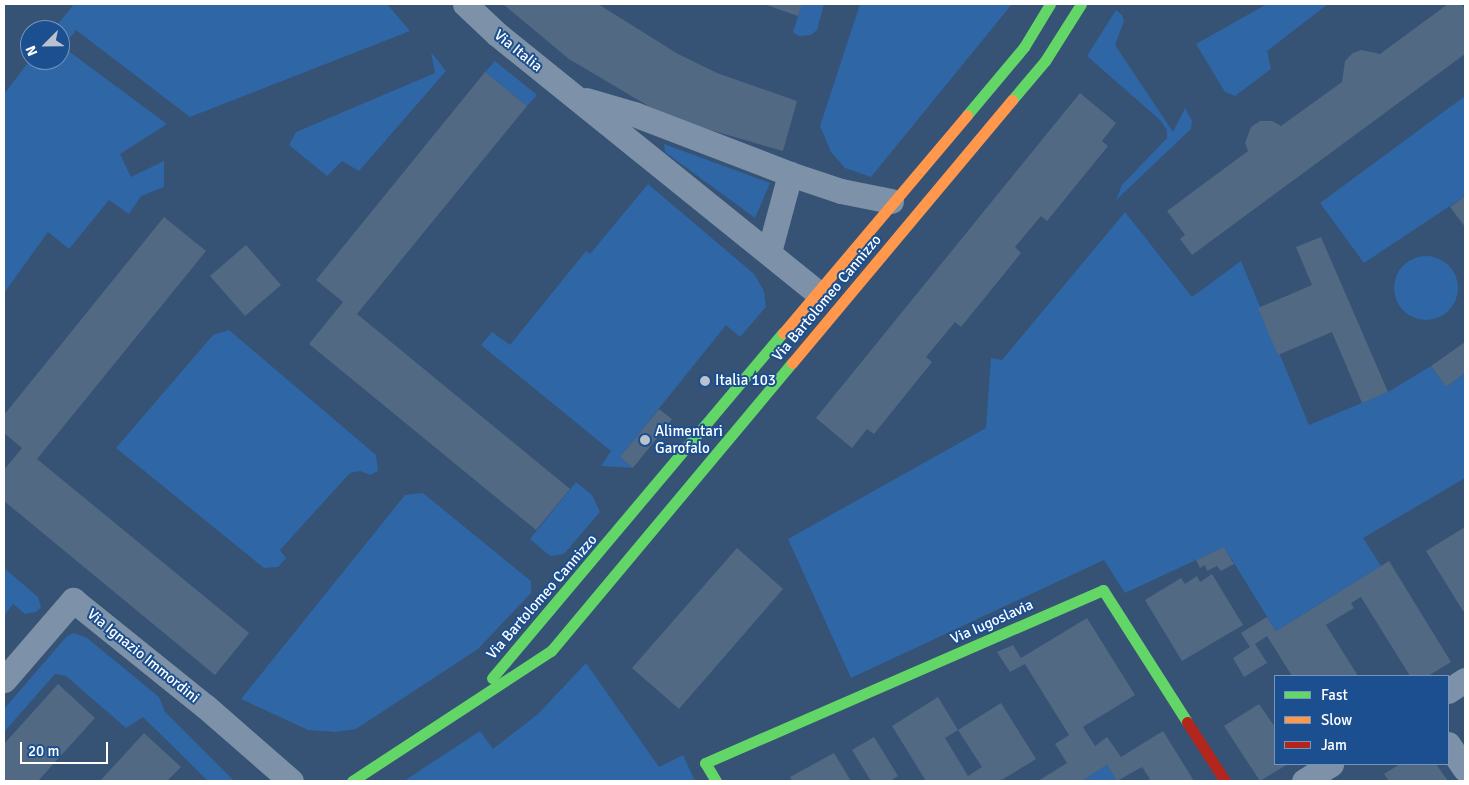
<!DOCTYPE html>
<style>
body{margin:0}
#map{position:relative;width:1469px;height:785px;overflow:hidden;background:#365274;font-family:Signika,sans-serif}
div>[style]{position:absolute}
.green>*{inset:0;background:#2f66a5}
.round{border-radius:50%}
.building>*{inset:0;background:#526984}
.street>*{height:25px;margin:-12.5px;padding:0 12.5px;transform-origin:12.5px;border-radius:12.5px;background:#7d92a8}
.fast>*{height:11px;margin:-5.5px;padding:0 5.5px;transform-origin:5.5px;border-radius:5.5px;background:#63d668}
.slow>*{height:11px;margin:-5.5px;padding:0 5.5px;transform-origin:5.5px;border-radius:5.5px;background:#ff974d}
.jam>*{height:11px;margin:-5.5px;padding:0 5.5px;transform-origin:5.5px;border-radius:5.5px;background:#b3261e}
.dots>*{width:14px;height:14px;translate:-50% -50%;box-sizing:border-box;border:2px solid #1b4f8f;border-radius:50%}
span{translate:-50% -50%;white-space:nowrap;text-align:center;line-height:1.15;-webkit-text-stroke:4px #1b4f8f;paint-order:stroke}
.street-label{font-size:15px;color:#fff}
.poi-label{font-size:15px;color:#fff}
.left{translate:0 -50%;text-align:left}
.frame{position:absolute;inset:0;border:5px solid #fff;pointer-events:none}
.legend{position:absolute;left:1274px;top:675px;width:175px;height:90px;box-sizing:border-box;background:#1b4f8f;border:1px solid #7695bc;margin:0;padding:6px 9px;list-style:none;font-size:15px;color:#fff}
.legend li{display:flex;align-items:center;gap:10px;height:25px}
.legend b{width:25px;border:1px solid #7695bc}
.north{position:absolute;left:20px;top:20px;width:50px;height:50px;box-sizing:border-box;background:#1b4f8f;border:1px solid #7695bc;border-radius:50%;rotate:247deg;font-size:14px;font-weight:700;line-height:20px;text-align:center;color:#fff}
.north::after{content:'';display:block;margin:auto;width:18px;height:22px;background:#b9c2ce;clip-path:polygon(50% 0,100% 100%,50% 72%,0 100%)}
.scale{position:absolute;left:20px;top:742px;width:88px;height:22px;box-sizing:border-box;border:2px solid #fff;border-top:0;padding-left:6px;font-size:15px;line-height:18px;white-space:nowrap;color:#fff;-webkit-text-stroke:4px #1b4f8f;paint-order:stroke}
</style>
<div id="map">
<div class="green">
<i style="clip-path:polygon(74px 4px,387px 4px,410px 31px,190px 117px,76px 30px,63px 47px,167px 124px,120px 154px,131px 177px,164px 161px,164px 187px,141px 196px,129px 214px,109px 200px,69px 249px,48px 232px,4px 293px,4px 94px,30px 60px,60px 60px,60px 30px,53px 30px)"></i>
<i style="clip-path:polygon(802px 4px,824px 4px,817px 30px,811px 35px,798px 36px,793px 32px)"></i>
<i style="clip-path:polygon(860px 4px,1012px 4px,871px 177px,845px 168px,831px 152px,820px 126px)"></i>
<i style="clip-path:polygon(1267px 4px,1328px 4px,1267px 51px,1271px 69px,1235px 96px,1225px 92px,1196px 44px)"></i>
<i style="clip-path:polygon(1116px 10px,1122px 15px,1124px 21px,1115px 45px,1173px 132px,1185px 108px,1192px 121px,1191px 129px,1116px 200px,1122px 185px,1167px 138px,1167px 130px,1160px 120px,1087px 56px)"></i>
<i style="clip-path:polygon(431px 52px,446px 71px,359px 171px,342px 161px,327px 176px,289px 145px,296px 132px,435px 73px)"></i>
<i style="clip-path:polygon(495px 61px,537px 95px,527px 106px,485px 72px)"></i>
<i style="clip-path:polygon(1465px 96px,1465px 196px,1364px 263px,1320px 203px)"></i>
<i style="clip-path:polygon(664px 144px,770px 183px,755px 218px,665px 152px)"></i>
<i style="clip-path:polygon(648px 184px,754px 274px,764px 291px,766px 307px,740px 337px,726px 325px,620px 457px,633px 468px,601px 466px,611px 451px,481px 345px,492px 332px,510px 345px,586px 251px,590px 254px)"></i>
<i style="clip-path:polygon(1125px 212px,1192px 297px,1241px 261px,1309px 425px,1388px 392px,1431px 366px,1446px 387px,1465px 373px,1465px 478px,1363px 538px,1381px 566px,1276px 631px,1224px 547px,1125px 593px,1104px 560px,851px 678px,788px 539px,986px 428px,991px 358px,1002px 360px)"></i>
<i class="round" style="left:1394px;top:256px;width:64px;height:64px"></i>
<i style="clip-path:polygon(229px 330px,376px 455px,378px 471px,370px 475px,360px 471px,350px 473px,280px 550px,286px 558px,278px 567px,264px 568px,116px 448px,213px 335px)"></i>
<i style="clip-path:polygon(576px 482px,592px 495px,600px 512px,564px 554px,550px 556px,530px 539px)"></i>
<i style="clip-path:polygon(423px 493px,531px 581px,531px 593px,478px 649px,356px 729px,335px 732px,308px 730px,241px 699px,405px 495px)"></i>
<i style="clip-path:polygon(4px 568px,38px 597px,41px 607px,36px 612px,25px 614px,13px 604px,4px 616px)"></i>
<i style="clip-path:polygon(74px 633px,87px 638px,159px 697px,165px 712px,234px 781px,208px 781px,143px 717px,126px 728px,66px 676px,55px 674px,4px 732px,4px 709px,67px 636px)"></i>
<i style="clip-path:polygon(586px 663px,659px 767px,683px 755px,695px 781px,404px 781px,480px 731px,493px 749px,538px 714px)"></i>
<i style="clip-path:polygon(1107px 765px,1117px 781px,1081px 781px)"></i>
</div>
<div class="building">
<i style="clip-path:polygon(503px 4px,598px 4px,678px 54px,717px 73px,797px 101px,783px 151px,693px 125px,650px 107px,569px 59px)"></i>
<i style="clip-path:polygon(764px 4px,802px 4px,798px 16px)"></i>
<i style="clip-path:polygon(1448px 4px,1461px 4px,1465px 9px,1465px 54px,1192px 255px,1180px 239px,1185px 235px,1167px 211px,1248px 151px,1245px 143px,1251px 127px,1260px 121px,1272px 121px,1281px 126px,1342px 82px,1345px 61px,1353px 53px,1361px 50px,1380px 54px)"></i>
<i style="clip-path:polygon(485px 72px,527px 106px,357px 314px,570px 489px,536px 530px,309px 344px,343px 302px,316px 280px)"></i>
<i style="clip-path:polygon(1080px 93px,1116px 123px,1102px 141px,1108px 146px,1047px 221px,1041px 216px,1015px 247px,1021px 253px,961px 327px,955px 322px,926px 357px,932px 362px,874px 434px,867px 429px,852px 448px,816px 418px)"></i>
<i style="clip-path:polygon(1465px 196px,1465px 227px,1450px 207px)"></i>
<i style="clip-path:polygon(164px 217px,206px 251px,37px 459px,249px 633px,215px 675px,4px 501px,4px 470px,22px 448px,4px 433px,4px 415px)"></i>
<i style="clip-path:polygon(1321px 237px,1388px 392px,1362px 403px,1332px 332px,1278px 355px,1258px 308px,1312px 285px,1296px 247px)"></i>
<i style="clip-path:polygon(246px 245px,281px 285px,245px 316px,210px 276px)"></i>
<i style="clip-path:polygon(1465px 342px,1465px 373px,1446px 387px,1431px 366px)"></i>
<i style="clip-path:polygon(659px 409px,672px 419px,633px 468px,620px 457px)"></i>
<i style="clip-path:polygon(1465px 527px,1465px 610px,1463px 611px,1426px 551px)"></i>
<i style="clip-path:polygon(1224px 547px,1234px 564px,1221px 571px,1217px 566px,1207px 571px,1205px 565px,1200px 568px,1196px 560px)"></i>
<i style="clip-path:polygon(737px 548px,783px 589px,679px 709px,632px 668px)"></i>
<i style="clip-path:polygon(1389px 561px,1451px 662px,1428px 676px,1410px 676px,1361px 597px,1351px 603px,1354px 608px,1326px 625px,1358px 676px,1292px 676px,1267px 636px,1255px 644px,1267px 663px,1244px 677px,1233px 658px,1250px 647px,1241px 633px,1267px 617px,1276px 631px)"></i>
<i style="clip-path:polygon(1212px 574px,1243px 625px,1182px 661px,1145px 600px,1181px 578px,1185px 584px,1197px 576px,1200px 582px)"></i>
<i style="clip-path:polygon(1087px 618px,1135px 695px,1083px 727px,1095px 746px,1107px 737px,1121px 757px,1163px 731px,1194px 781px,1146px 781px,1150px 779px,1142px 767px,1117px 781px,1107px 765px,1081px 781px,1038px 781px,1067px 763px,1055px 744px,1069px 735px,1025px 664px,1010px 672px,997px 652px,1013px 645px,1021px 658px)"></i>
<i style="clip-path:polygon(58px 684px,95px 718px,38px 781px,4px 781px,4px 744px)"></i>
<i style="clip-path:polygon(evenodd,938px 697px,958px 730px,1001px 703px,1036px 759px,1000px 781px,926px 781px,892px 726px,938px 697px,958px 730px,982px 767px,968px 776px,945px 738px,958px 730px)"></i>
<i style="clip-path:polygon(1259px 704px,1275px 727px,1275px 764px,1288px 764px,1260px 781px,1224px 726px)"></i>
<i style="clip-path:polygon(144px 733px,181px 767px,167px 781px,100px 781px)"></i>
<i style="clip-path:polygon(874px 737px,898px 776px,890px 781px,871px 781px,852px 750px)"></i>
<i style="clip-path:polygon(834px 753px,851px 781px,792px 781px,790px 777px)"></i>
<i style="clip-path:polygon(1400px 764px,1436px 764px,1448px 781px,1389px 781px,1384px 774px)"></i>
</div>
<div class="street">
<i style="left:465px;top:4px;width:44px;rotate:43.2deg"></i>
<i style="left:497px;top:34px;width:412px;rotate:38.9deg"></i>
<i style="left:586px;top:100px;width:50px;rotate:16.3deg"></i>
<i style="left:634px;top:114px;width:167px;rotate:21deg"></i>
<i style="left:790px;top:174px;width:54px;rotate:18.4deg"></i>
<i style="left:841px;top:191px;width:51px;rotate:11.3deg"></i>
<i style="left:769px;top:252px;width:81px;rotate:-74.9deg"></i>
<i style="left:4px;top:680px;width:106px;rotate:-49.2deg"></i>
<i style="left:73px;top:600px;width:169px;rotate:38.8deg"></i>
<i style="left:205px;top:706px;width:114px;rotate:41.1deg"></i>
<i style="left:1448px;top:691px;width:20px;rotate:-33deg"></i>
<i style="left:1448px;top:744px;width:30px;rotate:56deg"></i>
<i style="left:1304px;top:781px;width:32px;rotate:-32deg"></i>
</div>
<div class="fast">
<i style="left:1012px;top:100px;width:51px;rotate:-49.8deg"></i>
<i style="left:1045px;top:61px;width:67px;rotate:-57.7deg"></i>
<i style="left:967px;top:115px;width:89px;rotate:-50deg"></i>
<i style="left:1024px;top:47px;width:50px;rotate:-58.8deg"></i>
<i style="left:492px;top:678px;width:451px;rotate:-49.9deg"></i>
<i style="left:352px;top:781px;width:238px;rotate:-33.2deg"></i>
<i style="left:551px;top:651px;width:376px;rotate:-50.1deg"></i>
<i style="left:716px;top:781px;width:21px;rotate:-121deg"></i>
<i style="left:705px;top:763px;width:434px;rotate:-23.5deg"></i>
<i style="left:1103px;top:590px;width:156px;rotate:57.5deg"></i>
</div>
<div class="slow">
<i style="left:783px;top:333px;width:285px;rotate:-49.8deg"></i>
<i style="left:792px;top:363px;width:343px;rotate:-50.1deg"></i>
</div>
<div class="jam">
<i style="left:1187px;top:722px;width:70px;rotate:57.2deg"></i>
</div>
<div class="dots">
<i style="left:705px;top:381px;background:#b9c2ce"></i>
<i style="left:645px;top:440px;background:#b9c2ce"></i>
</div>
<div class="street-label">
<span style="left:518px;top:51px;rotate:39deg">Via Italia</span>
<span style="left:827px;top:298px;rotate:-50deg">Via Bartolomeo Cannizzo</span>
<span style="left:542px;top:597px;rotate:-49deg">Via Bartolomeo Cannizzo</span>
<span style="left:992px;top:622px;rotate:-24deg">Via Iugoslavia</span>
<span style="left:143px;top:656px;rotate:39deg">Via Ignazio Immordini</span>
</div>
<div class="poi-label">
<span class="left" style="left:715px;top:381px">Italia 103</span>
<span class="left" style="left:655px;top:440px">Alimentari<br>Garofalo</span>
</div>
<div class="frame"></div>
<ul class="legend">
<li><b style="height:6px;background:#63d668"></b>Fast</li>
<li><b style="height:6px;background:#ff974d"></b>Slow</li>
<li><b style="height:6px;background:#b3261e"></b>Jam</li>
</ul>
<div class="north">N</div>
<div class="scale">20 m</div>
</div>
